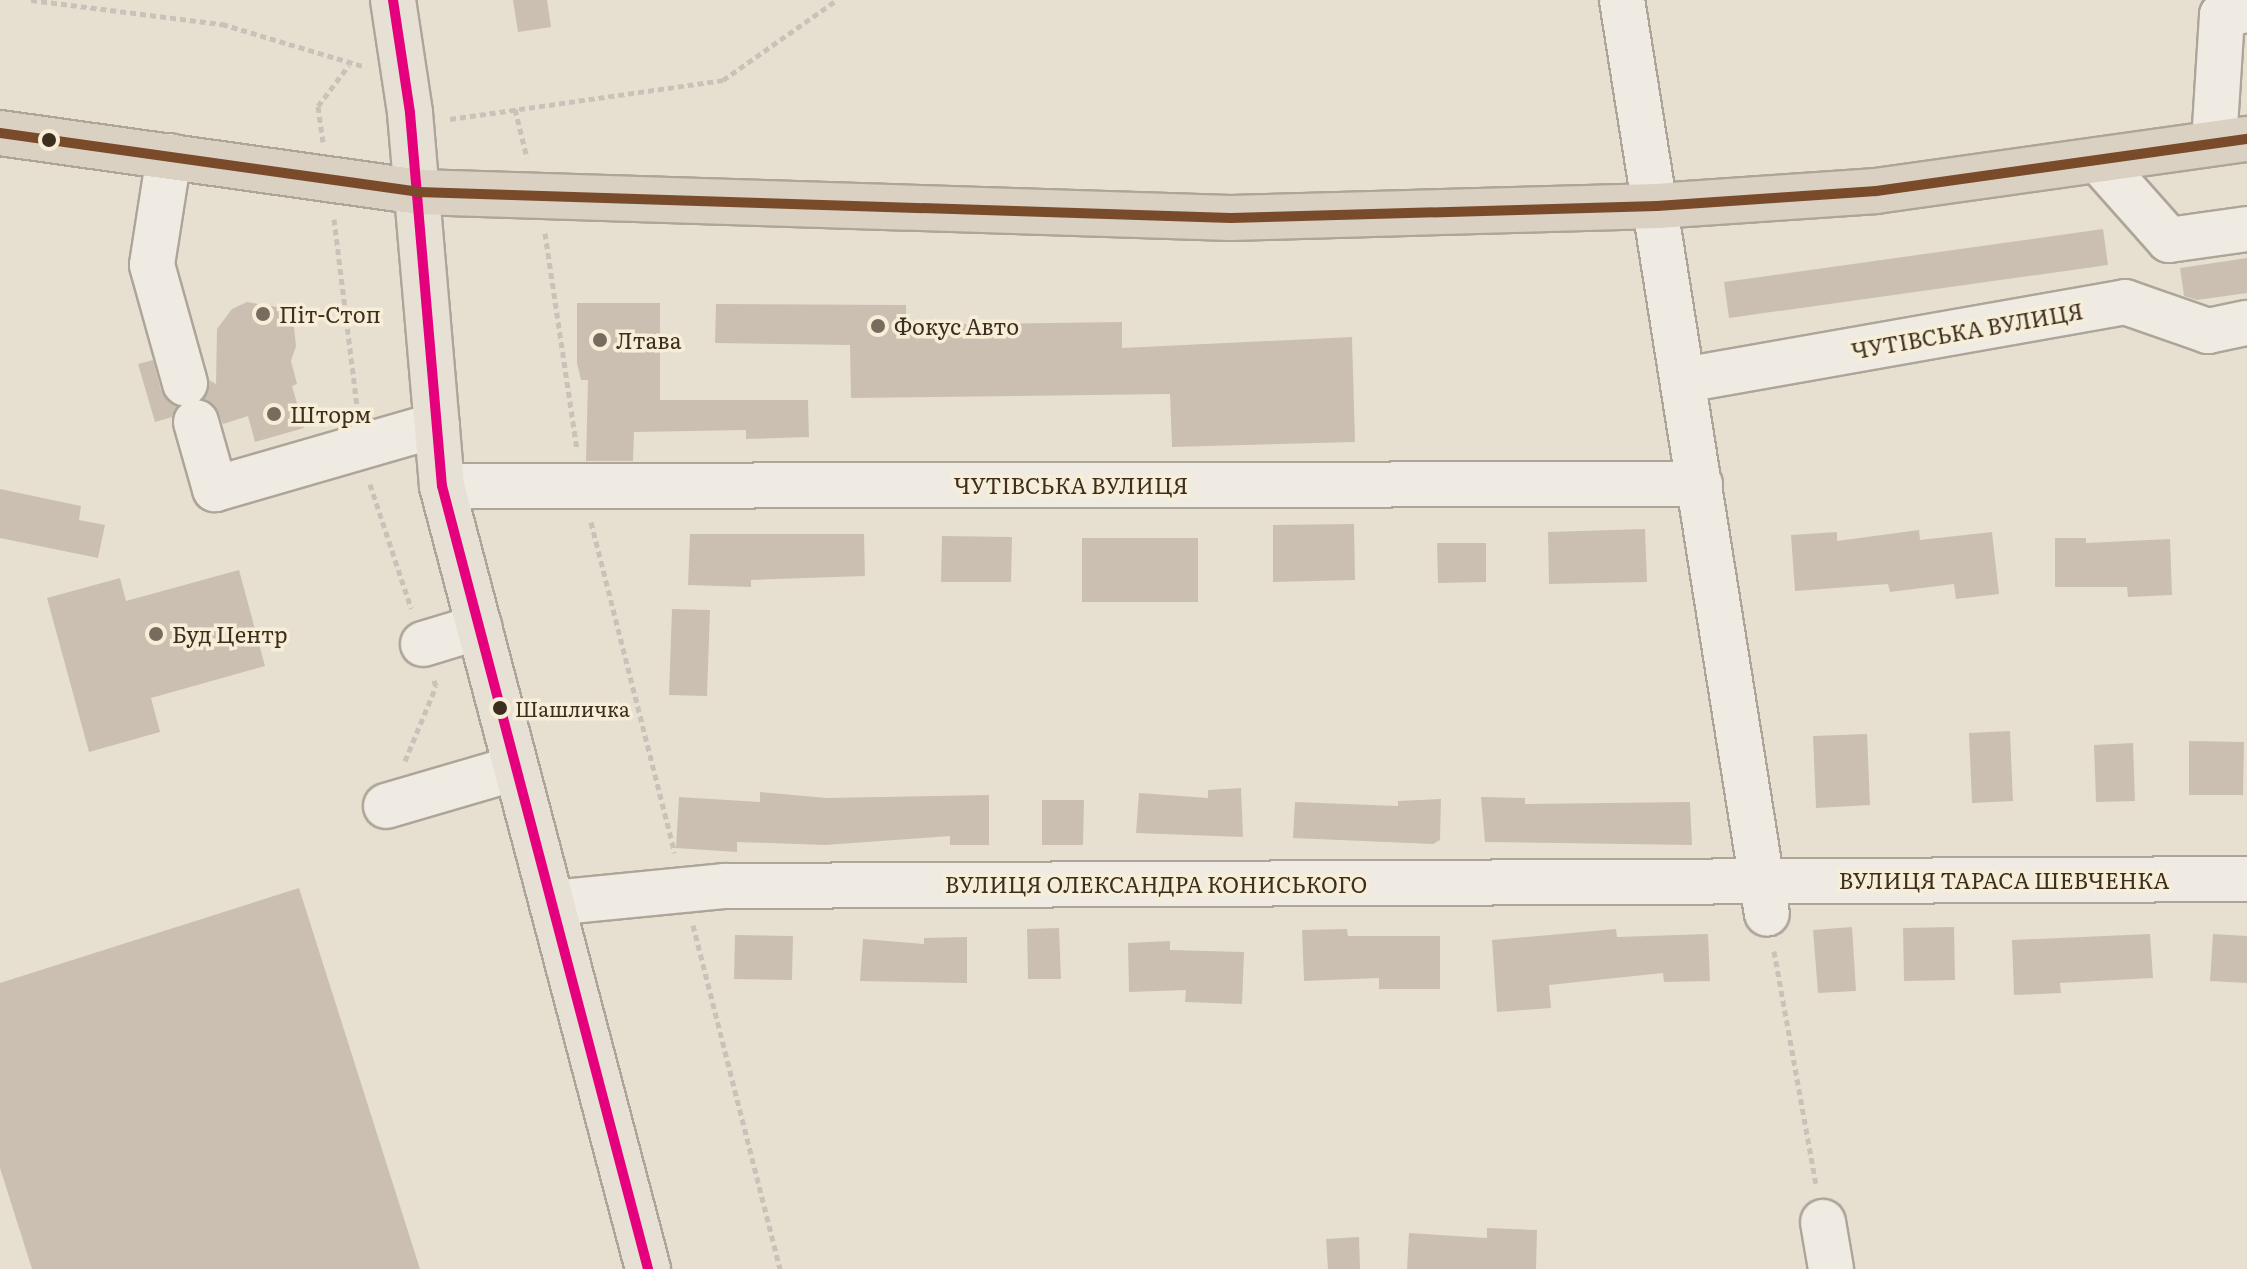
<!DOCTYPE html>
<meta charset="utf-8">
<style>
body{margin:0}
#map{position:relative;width:2247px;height:1269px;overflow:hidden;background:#e7e0d1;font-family:Literata,serif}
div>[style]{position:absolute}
.building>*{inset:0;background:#cbbfb2}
.path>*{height:5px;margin-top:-2.5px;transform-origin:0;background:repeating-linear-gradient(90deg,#c8c2b9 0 6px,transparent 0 10px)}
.roads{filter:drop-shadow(2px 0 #ada599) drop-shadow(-2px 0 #ada599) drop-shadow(0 2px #ada599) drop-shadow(0 -2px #ada599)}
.minor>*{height:44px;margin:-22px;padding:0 22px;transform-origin:22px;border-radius:22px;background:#efebe3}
.major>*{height:44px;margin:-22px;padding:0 22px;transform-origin:22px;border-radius:22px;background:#e6e1d4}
.highway>*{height:44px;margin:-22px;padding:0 22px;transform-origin:22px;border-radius:22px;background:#dad1c2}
.bus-1>*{height:10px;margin:-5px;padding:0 5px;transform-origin:5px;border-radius:5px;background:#e5007d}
.bus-2>*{height:10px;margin:-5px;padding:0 5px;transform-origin:5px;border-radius:5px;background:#7a4b2a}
.dots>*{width:22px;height:22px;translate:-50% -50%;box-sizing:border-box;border:4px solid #f7eed8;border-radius:50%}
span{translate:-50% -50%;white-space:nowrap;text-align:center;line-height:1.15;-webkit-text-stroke:7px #f7eed8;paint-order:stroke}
.bus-label{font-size:20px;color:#3d2e20}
.left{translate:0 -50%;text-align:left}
.poi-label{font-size:22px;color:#3d2e20}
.street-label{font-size:22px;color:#3d2e20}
</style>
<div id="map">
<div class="building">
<i style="clip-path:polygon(513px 0,547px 0,551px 27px,518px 32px)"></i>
<i style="clip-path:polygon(2103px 229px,2108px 265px,1729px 318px,1724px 282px)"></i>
<i style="clip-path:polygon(2247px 258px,2247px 293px,2197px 300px,2184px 296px,2180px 268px)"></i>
<i style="clip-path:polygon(247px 302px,277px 307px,294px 327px,296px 346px,291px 361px,297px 384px,292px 386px,304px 428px,255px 442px,248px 416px,223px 424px,214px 405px,204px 399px,209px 380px,216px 384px,217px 329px,232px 309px)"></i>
<i style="clip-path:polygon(577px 303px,660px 303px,660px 400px,808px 400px,809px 437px,746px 439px,746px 430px,634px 432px,633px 461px,586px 461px,588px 380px,581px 380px,577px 363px)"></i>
<i style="clip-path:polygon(716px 304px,906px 305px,906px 325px,1122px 322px,1122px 348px,1352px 337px,1355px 442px,1172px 447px,1170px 394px,851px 398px,850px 345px,715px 343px)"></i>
<i style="clip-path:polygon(153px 360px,161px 390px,177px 406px,172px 417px,155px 422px,138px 364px)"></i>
<i style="clip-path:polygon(0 489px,81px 506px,79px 520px,105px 525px,98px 558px,0 538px)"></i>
<i style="clip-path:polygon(1354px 524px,1355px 580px,1273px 582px,1273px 525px)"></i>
<i style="clip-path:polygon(1645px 529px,1647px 582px,1549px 584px,1548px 532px)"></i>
<i style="clip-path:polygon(1919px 530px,1920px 540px,1992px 532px,1999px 594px,1956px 599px,1954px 584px,1890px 592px,1888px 584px,1795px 591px,1791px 535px,1837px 532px,1837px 541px)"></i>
<i style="clip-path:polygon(690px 534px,864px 534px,865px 576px,751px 580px,751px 587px,688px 585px)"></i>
<i style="clip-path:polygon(942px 536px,1012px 537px,1011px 582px,941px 582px)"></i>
<i style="clip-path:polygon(1082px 538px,1198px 538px,1198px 602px,1082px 602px)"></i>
<i style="clip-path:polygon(2055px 538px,2086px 538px,2086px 543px,2170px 539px,2172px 595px,2128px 597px,2127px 587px,2055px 587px)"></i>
<i style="clip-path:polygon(1437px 543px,1486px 543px,1486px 582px,1438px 583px)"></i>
<i style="clip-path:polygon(239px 570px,265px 666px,151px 698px,160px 732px,89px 752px,47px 598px,120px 578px,126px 601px)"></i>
<i style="clip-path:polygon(672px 609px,710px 610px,707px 696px,669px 695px)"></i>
<i style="clip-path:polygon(2010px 731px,2013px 801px,1972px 803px,1969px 733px)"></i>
<i style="clip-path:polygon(1867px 734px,1870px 805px,1816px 808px,1813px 736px)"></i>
<i style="clip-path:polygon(2189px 741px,2244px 742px,2243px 795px,2189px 795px)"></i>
<i style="clip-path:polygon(2133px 743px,2135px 801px,2096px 802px,2094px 745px)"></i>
<i style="clip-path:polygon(1241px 788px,1243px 837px,1136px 833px,1139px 793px,1208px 798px,1208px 790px)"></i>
<i style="clip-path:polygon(760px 792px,827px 798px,989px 795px,989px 845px,950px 845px,950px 836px,825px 845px,737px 842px,737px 852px,676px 848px,679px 797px,760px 802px)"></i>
<i style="clip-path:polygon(1481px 797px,1525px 798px,1525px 804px,1690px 802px,1692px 845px,1485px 842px)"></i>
<i style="clip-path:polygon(1441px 799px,1440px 840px,1433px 844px,1293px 838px,1295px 802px,1398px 806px,1398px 801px)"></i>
<i style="clip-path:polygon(1042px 800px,1084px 800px,1083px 845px,1042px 845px)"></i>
<i style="clip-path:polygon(299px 888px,420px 1269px,32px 1269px,0 1168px,0 983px)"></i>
<i style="clip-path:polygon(1852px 927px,1856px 991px,1818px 993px,1813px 930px)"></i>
<i style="clip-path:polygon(1954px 927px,1955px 980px,1904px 981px,1903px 928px)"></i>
<i style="clip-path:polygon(1059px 928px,1061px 979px,1028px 979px,1027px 929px)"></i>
<i style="clip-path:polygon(1347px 929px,1348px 936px,1440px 936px,1440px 989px,1379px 989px,1379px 978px,1304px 981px,1302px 930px)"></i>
<i style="clip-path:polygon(1616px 929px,1617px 937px,1708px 934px,1710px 981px,1664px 982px,1663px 973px,1549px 985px,1551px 1008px,1497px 1012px,1492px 940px)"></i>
<i style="clip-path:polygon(2150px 934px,2153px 978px,2060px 983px,2061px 993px,2014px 995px,2012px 940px)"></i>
<i style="clip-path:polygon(2213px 934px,2247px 936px,2247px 983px,2210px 981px)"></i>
<i style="clip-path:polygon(735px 935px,793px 936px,792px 980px,734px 979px)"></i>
<i style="clip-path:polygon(967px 937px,967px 983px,860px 981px,863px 939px,924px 944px,924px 938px)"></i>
<i style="clip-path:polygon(1170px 941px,1170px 950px,1244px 952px,1242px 1004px,1185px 1002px,1186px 990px,1129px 992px,1128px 943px)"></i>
<i style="clip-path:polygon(1487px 1228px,1537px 1230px,1536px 1269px,1407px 1269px,1409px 1233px,1487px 1238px)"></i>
<i style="clip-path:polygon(1359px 1237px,1360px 1269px,1328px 1269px,1326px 1239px)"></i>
</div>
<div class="path">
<i style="left:31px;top:0;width:193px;rotate:7.2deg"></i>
<i style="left:222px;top:24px;width:150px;rotate:16.6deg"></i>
<i style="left:515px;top:109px;width:50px;rotate:76.2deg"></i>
<i style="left:450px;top:119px;width:276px;rotate:-8.1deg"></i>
<i style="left:723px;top:80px;width:139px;rotate:-35.1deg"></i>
<i style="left:323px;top:142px;width:36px;rotate:-98deg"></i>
<i style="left:318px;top:106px;width:51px;rotate:-52.9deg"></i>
<i style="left:334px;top:219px;width:189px;rotate:83deg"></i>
<i style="left:545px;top:233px;width:218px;rotate:81.6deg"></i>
<i style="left:370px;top:484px;width:131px;rotate:71.7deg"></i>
<i style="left:591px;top:522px;width:341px;rotate:75.8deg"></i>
<i style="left:405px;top:761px;width:81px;rotate:-67.5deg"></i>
<i style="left:436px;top:686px;width:9px;rotate:-111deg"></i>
<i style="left:693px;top:925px;width:355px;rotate:75.8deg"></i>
<i style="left:1774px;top:951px;width:238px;rotate:79.8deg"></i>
</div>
<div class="roads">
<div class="minor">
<i style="left:1622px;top:0;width:925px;rotate:80.99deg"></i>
<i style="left:2214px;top:143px;width:128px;rotate:-86.4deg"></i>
<i style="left:2222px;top:15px;width:25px;rotate:-11deg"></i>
<i style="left:169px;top:156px;width:110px;rotate:98.9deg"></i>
<i style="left:152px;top:265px;width:123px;rotate:74.4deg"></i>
<i style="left:2098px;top:160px;width:107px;rotate:48.4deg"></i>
<i style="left:2169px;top:240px;width:79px;rotate:-8deg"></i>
<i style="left:1684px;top:380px;width:448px;rotate:-10deg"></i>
<i style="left:2125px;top:302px;width:88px;rotate:19.3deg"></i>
<i style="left:2208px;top:331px;width:40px;rotate:-12deg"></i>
<i style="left:196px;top:422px;width:70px;rotate:74.2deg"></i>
<i style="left:215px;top:489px;width:231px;rotate:-16.1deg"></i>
<i style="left:442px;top:486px;width:1258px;rotate:-0.09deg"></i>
<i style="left:423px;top:644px;width:59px;rotate:-16.9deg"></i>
<i style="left:386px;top:806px;width:135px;rotate:-16.3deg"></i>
<i style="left:552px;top:903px;width:173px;rotate:-5.6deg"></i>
<i style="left:724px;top:886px;width:1523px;rotate:-0.26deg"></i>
<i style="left:1823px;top:1222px;width:48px;rotate:80.3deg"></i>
</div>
<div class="major">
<i style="left:393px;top:0;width:114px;rotate:81.4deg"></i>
<i style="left:410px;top:113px;width:374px;rotate:85.1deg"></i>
<i style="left:442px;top:486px;width:810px;rotate:75.26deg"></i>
</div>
<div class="highway">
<i style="left:0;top:133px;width:422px;rotate:8deg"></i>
<i style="left:418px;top:192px;width:813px;rotate:1.83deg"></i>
<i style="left:1231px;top:218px;width:426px;rotate:-1.6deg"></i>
<i style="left:1657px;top:206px;width:220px;rotate:-3.9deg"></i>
<i style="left:1876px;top:191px;width:375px;rotate:-8deg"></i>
</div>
</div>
<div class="bus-1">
<i style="left:393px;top:0;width:114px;rotate:81.4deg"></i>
<i style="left:410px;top:113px;width:374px;rotate:85.1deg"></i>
<i style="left:442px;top:486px;width:810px;rotate:75.26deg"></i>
</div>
<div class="bus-2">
<i style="left:0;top:133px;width:422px;rotate:8deg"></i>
<i style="left:418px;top:192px;width:813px;rotate:1.83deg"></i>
<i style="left:1231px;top:218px;width:426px;rotate:-1.6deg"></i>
<i style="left:1657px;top:206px;width:220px;rotate:-3.9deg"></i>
<i style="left:1876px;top:191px;width:375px;rotate:-8deg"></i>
</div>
<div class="dots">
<i style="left:49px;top:140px;background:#3d2e20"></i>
<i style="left:263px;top:314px;background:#786c5e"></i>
<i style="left:878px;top:326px;background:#786c5e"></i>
<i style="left:600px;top:340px;background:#786c5e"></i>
<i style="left:274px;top:414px;background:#786c5e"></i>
<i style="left:156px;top:634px;background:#786c5e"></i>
<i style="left:500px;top:708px;background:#3d2e20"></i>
</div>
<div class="bus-label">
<span class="left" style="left:515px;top:708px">Шашличка</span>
</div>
<div class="poi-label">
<span class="left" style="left:279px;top:314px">Піт-Стоп</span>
<span class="left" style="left:894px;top:326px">Фокус Авто</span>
<span class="left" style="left:616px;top:340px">Лтава</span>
<span class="left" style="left:290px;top:414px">Шторм</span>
<span class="left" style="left:172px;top:634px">Буд Центр</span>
</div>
<div class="street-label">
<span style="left:1967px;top:330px;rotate:-10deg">ЧУТІВСЬКА ВУЛИЦЯ</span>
<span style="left:1071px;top:485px">ЧУТІВСЬКА ВУЛИЦЯ</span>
<span style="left:2004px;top:880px">ВУЛИЦЯ ТАРАСА ШЕВЧЕНКА</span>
<span style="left:1156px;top:884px">ВУЛИЦЯ ОЛЕКСАНДРА КОНИСЬКОГО</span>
</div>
</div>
